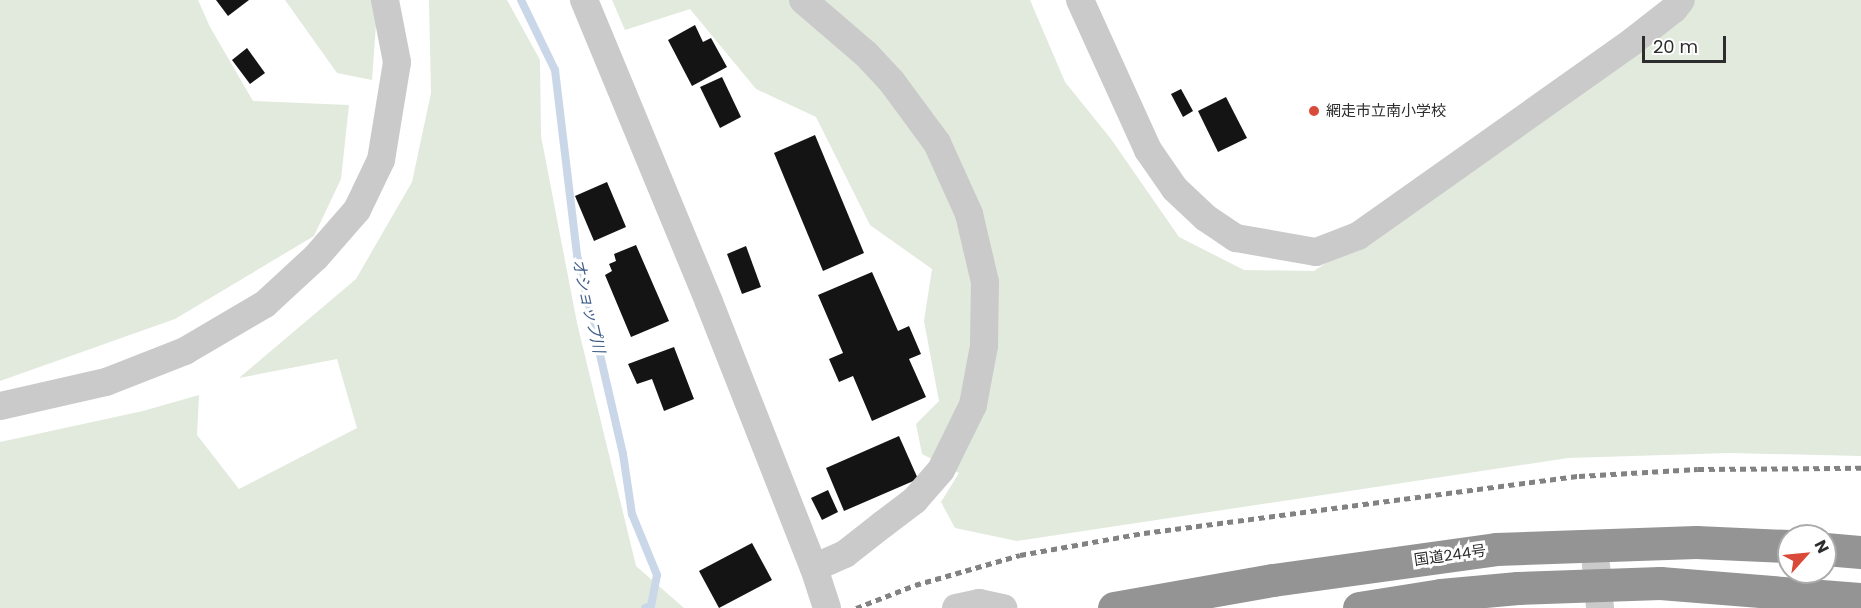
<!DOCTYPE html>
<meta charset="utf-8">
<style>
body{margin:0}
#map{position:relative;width:1861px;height:608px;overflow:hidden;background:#fff;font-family:Poppins,"Noto Sans JP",sans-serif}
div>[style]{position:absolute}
.green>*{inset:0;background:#e1eadc}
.stream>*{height:8px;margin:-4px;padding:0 4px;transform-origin:4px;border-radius:4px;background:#c9d7e9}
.building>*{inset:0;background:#141414}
.minor>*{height:28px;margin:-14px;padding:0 14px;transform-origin:14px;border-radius:14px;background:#cacaca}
.highway>*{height:33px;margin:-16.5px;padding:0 16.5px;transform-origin:16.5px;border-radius:16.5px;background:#949494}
.rail>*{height:4.5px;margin-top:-2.25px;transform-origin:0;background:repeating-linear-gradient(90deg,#828282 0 6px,transparent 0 10.5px)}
.dots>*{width:16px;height:16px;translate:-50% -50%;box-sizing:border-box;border:3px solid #fff;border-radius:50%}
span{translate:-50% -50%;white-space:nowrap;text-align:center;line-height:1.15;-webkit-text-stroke:6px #fff;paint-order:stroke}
.poi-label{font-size:15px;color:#2d2d2d}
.left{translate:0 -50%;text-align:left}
.street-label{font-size:15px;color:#2d2d2d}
.water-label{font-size:16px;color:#40608a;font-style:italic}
.north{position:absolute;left:1777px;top:524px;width:60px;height:60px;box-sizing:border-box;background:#fff;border:2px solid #ababab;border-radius:50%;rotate:63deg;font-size:16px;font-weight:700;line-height:24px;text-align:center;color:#2d2d2d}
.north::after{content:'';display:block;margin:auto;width:21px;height:27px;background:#da4a39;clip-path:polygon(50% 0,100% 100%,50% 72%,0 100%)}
.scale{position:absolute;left:1642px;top:36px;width:84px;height:27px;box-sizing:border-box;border:3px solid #2d2d2d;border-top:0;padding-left:8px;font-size:18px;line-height:21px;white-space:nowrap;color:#2d2d2d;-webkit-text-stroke:4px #fff;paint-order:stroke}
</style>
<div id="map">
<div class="green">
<i style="clip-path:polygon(0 0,198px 0,210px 27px,253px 101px,349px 105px,341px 179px,314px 236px,175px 319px,0 381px)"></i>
<i style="clip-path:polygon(285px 0,372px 0,376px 24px,372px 80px,337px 73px)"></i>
<i style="clip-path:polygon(429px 0,507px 0,540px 60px,541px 136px,577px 323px,636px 566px,684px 608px,0 608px,0 442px,143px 411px,199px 395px,197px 435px,239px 489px,357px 428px,337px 359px,239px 378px,356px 279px,412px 182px,431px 93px)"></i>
<i style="clip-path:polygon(612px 0,1030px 0,1065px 82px,1111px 139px,1179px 237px,1244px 270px,1314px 271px,1651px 44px,1689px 0,1861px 0,1861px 456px,1729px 453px,1568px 458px,1017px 541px,955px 528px,941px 502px,959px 473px,922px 454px,916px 424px,939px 401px,924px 321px,932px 269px,870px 225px,816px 117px,756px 89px,690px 9px,625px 30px)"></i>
</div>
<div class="stream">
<i style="left:521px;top:0;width:78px;rotate:64.1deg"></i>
<i style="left:555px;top:70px;width:186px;rotate:83.2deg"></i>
<i style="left:577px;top:255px;width:204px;rotate:77deg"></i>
<i style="left:623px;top:454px;width:61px;rotate:81.5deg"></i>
<i style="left:632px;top:514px;width:66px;rotate:67.7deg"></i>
<i style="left:657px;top:575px;width:32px;rotate:101deg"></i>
<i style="left:651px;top:606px;width:6px;rotate:162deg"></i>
</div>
<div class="building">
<i style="clip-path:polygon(216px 0,249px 0,228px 16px)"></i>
<i style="clip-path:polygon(695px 25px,703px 42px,711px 38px,727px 67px,692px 86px,668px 40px)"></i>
<i style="clip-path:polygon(247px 48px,265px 73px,250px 84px,232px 60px)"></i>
<i style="clip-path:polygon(722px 77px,741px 117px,720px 128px,700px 87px)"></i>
<i style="clip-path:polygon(1181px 89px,1193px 111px,1183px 117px,1171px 94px)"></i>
<i style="clip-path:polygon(1226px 97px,1247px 138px,1218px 152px,1198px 111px)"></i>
<i style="clip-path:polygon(815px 135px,864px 253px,823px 271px,774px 153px)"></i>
<i style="clip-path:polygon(607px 182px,626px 227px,594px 241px,575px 196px)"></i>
<i style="clip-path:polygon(636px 245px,669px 321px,631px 337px,605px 275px,612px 271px,609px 264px,616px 261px,614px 254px)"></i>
<i style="clip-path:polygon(746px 246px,761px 287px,742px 294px,727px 254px)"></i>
<i style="clip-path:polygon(872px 272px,898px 331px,909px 326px,921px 354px,909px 359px,926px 397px,872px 421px,853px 376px,839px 382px,829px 359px,843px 353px,818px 295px)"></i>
<i style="clip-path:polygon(674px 347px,694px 399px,664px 411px,652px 379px,637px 384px,628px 364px)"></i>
<i style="clip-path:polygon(899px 436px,918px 479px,844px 511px,826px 468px)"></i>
<i style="clip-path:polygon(828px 490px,838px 512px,822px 520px,811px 498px)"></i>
<i style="clip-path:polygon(752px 543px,772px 580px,719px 608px,699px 571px)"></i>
</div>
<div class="minor">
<i style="left:584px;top:0;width:327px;rotate:67.5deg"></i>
<i style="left:709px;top:302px;width:286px;rotate:68.5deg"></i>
<i style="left:814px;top:568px;width:42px;rotate:72deg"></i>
<i style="left:803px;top:0;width:83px;rotate:40.6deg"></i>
<i style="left:866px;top:54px;width:38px;rotate:47deg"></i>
<i style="left:892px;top:82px;width:76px;rotate:53.6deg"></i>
<i style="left:937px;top:143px;width:78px;rotate:65.7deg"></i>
<i style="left:969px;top:214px;width:70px;rotate:76.8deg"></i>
<i style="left:985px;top:282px;width:64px;rotate:90.9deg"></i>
<i style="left:984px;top:346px;width:60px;rotate:100.6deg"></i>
<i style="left:973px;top:405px;width:72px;rotate:116.2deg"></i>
<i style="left:941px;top:470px;width:40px;rotate:131deg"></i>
<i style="left:915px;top:500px;width:41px;rotate:142.9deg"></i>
<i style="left:882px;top:525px;width:47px;rotate:141.9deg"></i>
<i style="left:845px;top:554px;width:34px;rotate:156deg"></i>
<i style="left:1080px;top:0;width:165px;rotate:65.6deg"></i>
<i style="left:1148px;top:150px;width:47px;rotate:55.3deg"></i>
<i style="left:1175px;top:189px;width:42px;rotate:43.1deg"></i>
<i style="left:1206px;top:218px;width:36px;rotate:34deg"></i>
<i style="left:1236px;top:238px;width:81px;rotate:9.9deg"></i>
<i style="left:1316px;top:252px;width:45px;rotate:-20.9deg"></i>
<i style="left:1358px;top:236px;width:337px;rotate:-35.3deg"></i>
<i style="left:1633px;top:41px;width:52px;rotate:-38deg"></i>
<i style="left:1674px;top:9px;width:11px;rotate:-52deg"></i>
<i style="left:0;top:406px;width:109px;rotate:-12.8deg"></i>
<i style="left:106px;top:382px;width:85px;rotate:-21.4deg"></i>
<i style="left:185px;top:351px;width:93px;rotate:-30.4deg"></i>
<i style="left:265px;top:304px;width:69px;rotate:-42.7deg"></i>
<i style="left:316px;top:257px;width:62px;rotate:-48.9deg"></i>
<i style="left:357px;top:210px;width:55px;rotate:-64.4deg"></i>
<i style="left:381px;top:160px;width:99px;rotate:-80.7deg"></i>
<i style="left:397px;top:62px;width:63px;rotate:-101deg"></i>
<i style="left:1594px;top:544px;width:64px;rotate:84.6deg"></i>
<i style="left:956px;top:608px;width:24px;rotate:-12deg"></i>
<i style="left:979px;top:603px;width:25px;rotate:12deg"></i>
</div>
<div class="highway">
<i style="left:1825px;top:549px;width:36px;rotate:5deg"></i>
<i style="left:1114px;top:608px;width:161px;rotate:-10deg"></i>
<i style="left:1273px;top:580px;width:225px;rotate:-7.9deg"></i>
<i style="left:1496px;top:549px;width:200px;rotate:-2deg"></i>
<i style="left:1696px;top:542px;width:93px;rotate:2.5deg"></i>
<i style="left:1359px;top:608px;width:83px;rotate:-9deg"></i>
<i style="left:1441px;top:595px;width:77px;rotate:-5.2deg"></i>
<i style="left:1518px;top:588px;width:142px;rotate:-2deg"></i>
<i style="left:1660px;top:583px;width:202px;rotate:4.6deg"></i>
</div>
<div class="rail">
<i style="left:856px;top:608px;width:63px;rotate:-21.3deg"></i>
<i style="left:915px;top:585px;width:109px;rotate:-15.9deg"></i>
<i style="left:1020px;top:555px;width:126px;rotate:-10.1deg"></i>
<i style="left:1144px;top:533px;width:439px;rotate:-7.5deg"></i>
<i style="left:1579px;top:476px;width:119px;rotate:-3.4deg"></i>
<i style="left:1698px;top:469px;width:163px;rotate:-0.4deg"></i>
</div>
<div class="dots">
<i style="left:1314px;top:111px;background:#da4a39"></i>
</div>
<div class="poi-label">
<span class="left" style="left:1326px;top:111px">網走市立南小学校</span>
</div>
<div class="street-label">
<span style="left:1450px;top:555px;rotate:-8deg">国道244号</span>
</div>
<div class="water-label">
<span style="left:588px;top:306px;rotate:77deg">オショップ川</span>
</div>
<div class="north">N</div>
<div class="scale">20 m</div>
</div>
